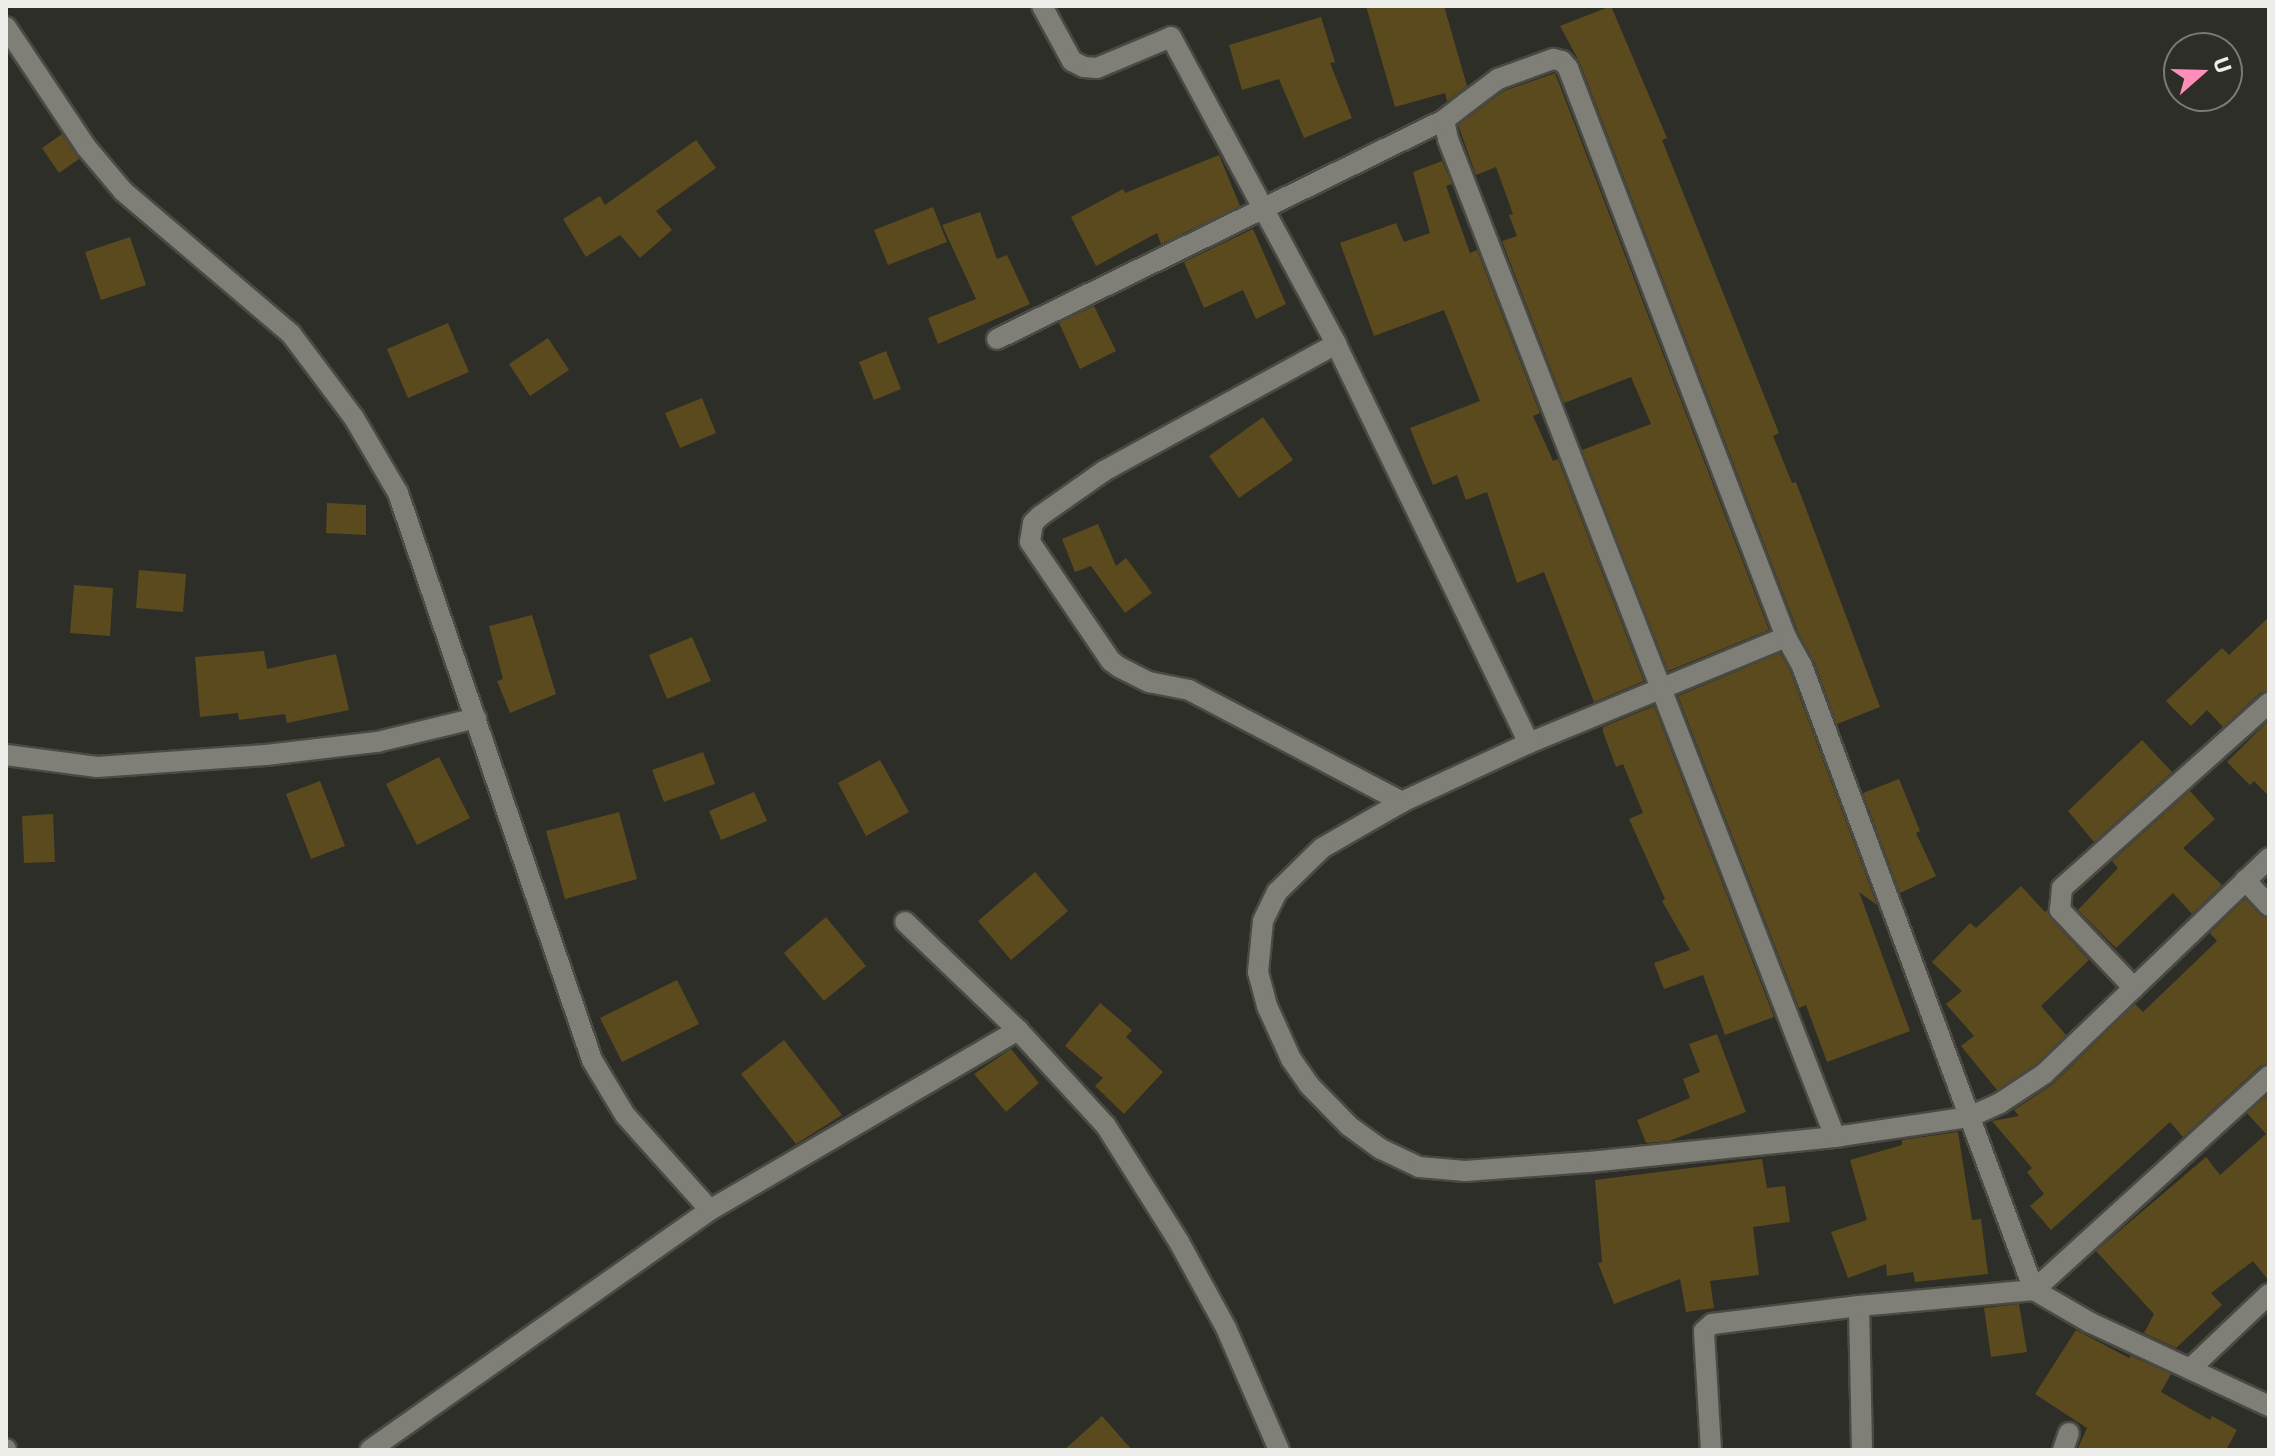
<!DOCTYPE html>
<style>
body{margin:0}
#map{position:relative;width:2275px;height:1456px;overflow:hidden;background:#2d2e27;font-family:"Exo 2",sans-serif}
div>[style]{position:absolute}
.building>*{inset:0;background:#5b4a1d}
.roads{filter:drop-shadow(2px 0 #4a4a44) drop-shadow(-2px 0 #4a4a44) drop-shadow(0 2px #4a4a44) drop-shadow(0 -2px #4a4a44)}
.street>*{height:20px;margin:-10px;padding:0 10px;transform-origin:10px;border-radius:10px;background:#7f7f78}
span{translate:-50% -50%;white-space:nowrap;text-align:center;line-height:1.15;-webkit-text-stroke:7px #2d2e27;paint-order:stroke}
.frame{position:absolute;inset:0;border:8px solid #edede9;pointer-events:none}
.north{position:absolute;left:2163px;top:32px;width:80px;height:80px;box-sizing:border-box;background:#2d2e27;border:2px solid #7a7a75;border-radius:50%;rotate:70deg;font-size:22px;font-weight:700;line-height:32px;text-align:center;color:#edede9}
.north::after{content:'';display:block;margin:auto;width:28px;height:36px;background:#ff8eb9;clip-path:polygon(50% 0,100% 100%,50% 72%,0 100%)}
</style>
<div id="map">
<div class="building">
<i style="clip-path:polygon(1366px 6px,1444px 6px,1467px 86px,1447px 101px,1445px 93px,1395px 107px)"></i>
<i style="clip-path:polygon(1611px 6px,1667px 138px,1662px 140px,1779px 433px,1773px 436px,1792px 483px,1796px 482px,1880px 707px,1837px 724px,1814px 661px,1798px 632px,1580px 63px,1560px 26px)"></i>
<i style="clip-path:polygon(1321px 17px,1335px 62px,1330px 63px,1352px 118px,1304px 138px,1279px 79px,1242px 90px,1229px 45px)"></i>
<i style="clip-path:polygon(1555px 73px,1769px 630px,1668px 671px,1582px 450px,1651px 424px,1631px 377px,1564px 403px,1502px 241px,1517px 236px,1509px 215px,1513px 214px,1496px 167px,1476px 175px,1458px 125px,1504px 91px)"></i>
<i style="clip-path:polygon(62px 134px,79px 159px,59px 173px,42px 148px)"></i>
<i style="clip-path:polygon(696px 140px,716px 168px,656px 211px,672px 230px,640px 258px,620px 235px,586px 257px,563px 219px,600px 196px,605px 205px)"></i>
<i style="clip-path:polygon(1219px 155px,1240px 206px,1161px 244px,1157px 233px,1096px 266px,1071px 217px,1123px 189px,1125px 193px)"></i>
<i style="clip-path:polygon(1442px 161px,1452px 184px,1446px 186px,1470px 253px,1477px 250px,1540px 413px,1533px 416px,1553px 461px,1558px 459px,1644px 681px,1594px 702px,1544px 572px,1517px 583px,1487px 492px,1466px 500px,1457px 475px,1433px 485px,1410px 428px,1480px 401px,1444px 310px,1374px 336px,1340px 243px,1396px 223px,1404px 242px,1430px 233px,1413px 172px)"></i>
<i style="clip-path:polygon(933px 207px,947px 242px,888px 265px,874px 230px)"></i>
<i style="clip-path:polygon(980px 212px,997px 259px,1007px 255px,1030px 304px,938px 344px,928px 318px,976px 299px,942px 225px)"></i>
<i style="clip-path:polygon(1253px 229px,1286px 304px,1256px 319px,1243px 290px,1204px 308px,1184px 262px)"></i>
<i style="clip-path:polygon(130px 237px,146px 285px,101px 300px,85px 252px)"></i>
<i style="clip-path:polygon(1094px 306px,1116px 351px,1080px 369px,1059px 323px)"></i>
<i style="clip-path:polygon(448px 323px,469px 372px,408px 398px,387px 349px)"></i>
<i style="clip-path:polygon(548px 338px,569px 370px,530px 396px,509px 364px)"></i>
<i style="clip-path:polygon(886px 351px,901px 389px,874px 400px,859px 362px)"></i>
<i style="clip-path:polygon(702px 398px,716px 433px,680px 448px,665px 413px)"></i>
<i style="clip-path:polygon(1263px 417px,1293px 460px,1239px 498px,1209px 456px)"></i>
<i style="clip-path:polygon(327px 503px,366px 505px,366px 535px,326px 533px)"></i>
<i style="clip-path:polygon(1098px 524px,1116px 566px,1126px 558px,1152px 593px,1125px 613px,1091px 566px,1075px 572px,1062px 539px)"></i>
<i style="clip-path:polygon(139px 570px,186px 574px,183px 612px,136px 608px)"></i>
<i style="clip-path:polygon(74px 585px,113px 588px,110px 636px,70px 633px)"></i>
<i style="clip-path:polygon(532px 615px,556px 694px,510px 713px,497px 681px,503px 679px,489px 626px)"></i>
<i style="clip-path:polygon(2269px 617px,2269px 690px,2260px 693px,2223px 727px,2207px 710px,2191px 726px,2166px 701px,2222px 648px,2229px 655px)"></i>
<i style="clip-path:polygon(692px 637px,711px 681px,667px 699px,649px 655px)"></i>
<i style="clip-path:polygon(264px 651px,267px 669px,336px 654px,349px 710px,287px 723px,285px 714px,239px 720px,238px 713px,200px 717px,195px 657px)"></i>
<i style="clip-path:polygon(1780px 653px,1790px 671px,1877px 905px,1859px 892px,1910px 1031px,1827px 1062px,1806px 1005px,1799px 1008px,1678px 696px)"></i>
<i style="clip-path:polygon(1654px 706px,1774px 1017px,1725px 1035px,1703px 975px,1664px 989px,1654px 963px,1690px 950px,1662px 901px,1665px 899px,1629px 819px,1643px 813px,1623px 764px,1616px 767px,1603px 732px,1603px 727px)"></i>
<i style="clip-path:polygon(2269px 720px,2269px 796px,2254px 781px,2250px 785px,2227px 762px)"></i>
<i style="clip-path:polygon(2142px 740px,2172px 772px,2094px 842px,2068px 811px)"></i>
<i style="clip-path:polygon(703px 752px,715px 784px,664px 802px,652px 770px)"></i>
<i style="clip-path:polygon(439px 757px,470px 818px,417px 845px,386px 784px)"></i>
<i style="clip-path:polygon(880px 760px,909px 812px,866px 836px,838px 783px)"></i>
<i style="clip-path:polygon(1899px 779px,1920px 831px,1916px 833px,1936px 876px,1900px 893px,1863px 793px)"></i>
<i style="clip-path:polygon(320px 781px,345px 846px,311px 859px,286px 794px)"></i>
<i style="clip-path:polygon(2190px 791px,2215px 819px,2183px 848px,2222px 885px,2192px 914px,2173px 893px,2116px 948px,2078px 910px,2118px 868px,2112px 861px)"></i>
<i style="clip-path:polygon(754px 792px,767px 821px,721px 840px,709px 811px)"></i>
<i style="clip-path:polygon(619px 812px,637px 879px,565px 899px,546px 831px)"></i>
<i style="clip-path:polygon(53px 814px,55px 862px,24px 863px,22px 816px)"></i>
<i style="clip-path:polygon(1035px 872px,1068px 911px,1011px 960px,978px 921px)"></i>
<i style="clip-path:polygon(2021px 886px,2045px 912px,2047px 910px,2051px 919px,2089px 960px,2041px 1006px,2066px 1035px,2036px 1064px,1997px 1090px,1961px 1046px,1974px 1036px,1946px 1004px,1962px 991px,1932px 962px,1970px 923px,1976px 928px)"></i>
<i style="clip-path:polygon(2245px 899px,2260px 915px,2269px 919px,2269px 1063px,2260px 1066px,2183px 1137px,2170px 1122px,2051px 1230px,2030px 1206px,2044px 1194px,2027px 1172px,2032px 1168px,1992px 1121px,2019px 1116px,2014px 1110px,2053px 1084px,2135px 1004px,2143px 1012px,2217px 941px,2210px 933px)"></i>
<i style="clip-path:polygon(826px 917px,866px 966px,824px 1001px,784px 953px)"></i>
<i style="clip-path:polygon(677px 980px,699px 1024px,622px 1062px,600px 1018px)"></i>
<i style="clip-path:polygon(1100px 1003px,1132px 1030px,1126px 1037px,1163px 1072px,1124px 1114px,1095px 1086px,1103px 1078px,1065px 1046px)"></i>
<i style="clip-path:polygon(1717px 1034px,1746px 1112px,1669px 1141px,1646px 1143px,1637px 1120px,1690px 1098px,1683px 1079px,1700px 1072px,1689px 1044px)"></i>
<i style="clip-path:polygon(784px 1040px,842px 1115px,796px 1144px,741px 1074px)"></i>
<i style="clip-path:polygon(1011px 1049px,1039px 1083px,1006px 1112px,974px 1074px)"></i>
<i style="clip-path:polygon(2269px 1094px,2269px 1281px,2253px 1261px,2211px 1293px,2222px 1305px,2176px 1348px,2144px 1333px,2154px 1314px,2096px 1251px,2206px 1157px,2220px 1175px,2266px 1134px,2247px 1113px)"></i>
<i style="clip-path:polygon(1958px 1132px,1972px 1220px,1981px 1219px,1988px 1274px,1915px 1282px,1913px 1272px,1887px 1276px,1886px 1264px,1848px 1278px,1831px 1232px,1867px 1220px,1850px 1160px,1902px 1145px,1902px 1140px)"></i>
<i style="clip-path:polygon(1762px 1159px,1767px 1188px,1785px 1186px,1790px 1222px,1753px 1227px,1759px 1275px,1710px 1281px,1714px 1308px,1686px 1312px,1680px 1279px,1614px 1304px,1598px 1263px,1602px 1262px,1595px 1180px)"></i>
<i style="clip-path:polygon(2019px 1304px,2027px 1352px,1991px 1357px,1984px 1308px)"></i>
<i style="clip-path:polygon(2076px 1330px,2129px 1358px,2131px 1356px,2171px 1374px,2161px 1392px,2210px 1420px,2212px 1416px,2237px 1430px,2226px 1450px,2077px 1450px,2087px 1428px,2035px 1394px)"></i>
<i style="clip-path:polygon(1102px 1416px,1132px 1450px,1064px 1450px)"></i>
</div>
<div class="roads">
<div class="street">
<i style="left:1042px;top:6px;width:63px;rotate:61.4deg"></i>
<i style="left:1072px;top:61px;width:13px;rotate:27deg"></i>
<i style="left:1084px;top:67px;width:13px;rotate:4deg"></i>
<i style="left:1097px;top:68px;width:80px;rotate:-22.7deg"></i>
<i style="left:1171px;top:37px;width:349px;rotate:61.7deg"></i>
<i style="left:1336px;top:344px;width:443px;rotate:64.2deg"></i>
<i style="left:1529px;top:743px;width:278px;rotate:-22.4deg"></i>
<i style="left:6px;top:27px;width:144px;rotate:56.3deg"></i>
<i style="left:86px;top:147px;width:57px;rotate:49.9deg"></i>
<i style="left:123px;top:191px;width:221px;rotate:40.4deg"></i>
<i style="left:291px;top:334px;width:105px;rotate:53.1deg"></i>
<i style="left:354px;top:418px;width:87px;rotate:59.6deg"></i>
<i style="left:398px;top:493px;width:599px;rotate:71.11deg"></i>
<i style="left:592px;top:1060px;width:64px;rotate:59deg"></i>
<i style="left:625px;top:1115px;width:127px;rotate:48.2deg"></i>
<i style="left:710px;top:1210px;width:416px;rotate:144.8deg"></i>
<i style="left:997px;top:339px;width:498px;rotate:-26.1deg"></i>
<i style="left:1336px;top:344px;width:264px;rotate:151.3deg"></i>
<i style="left:1104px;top:471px;width:78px;rotate:144.9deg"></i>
<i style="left:1040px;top:516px;width:10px;rotate:135deg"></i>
<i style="left:1033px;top:523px;width:19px;rotate:99deg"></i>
<i style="left:1030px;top:542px;width:144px;rotate:55.8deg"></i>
<i style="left:1111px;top:661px;width:10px;rotate:37deg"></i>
<i style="left:1119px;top:667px;width:34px;rotate:27deg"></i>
<i style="left:1149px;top:682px;width:41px;rotate:11.3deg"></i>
<i style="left:1189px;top:690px;width:241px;rotate:27.7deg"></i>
<i style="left:1529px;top:743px;width:140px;rotate:155.1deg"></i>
<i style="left:1402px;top:802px;width:92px;rotate:150.1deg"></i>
<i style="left:1322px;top:848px;width:63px;rotate:135.6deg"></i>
<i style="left:1277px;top:892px;width:32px;rotate:116deg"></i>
<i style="left:1263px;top:921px;width:51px;rotate:95.6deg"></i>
<i style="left:1258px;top:972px;width:35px;rotate:75deg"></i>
<i style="left:1267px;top:1006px;width:58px;rotate:65.6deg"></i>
<i style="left:1291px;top:1059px;width:32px;rotate:55deg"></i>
<i style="left:1309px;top:1085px;width:57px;rotate:45.7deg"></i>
<i style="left:1349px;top:1126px;width:39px;rotate:36deg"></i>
<i style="left:1381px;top:1149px;width:42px;rotate:25.3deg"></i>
<i style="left:1419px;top:1167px;width:46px;rotate:5deg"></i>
<i style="left:1465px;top:1171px;width:124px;rotate:-4.2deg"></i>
<i style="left:1589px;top:1162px;width:247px;rotate:-5.8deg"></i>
<i style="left:1835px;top:1137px;width:135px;rotate:-8.5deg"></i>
<i style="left:1969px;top:1117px;width:34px;rotate:-24deg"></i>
<i style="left:2000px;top:1103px;width:53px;rotate:-33.4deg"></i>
<i style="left:2044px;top:1074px;width:312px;rotate:-43.8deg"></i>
<i style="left:6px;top:755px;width:92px;rotate:7.5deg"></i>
<i style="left:97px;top:767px;width:169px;rotate:-4.1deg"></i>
<i style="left:266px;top:755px;width:112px;rotate:-6.7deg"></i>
<i style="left:377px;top:742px;width:102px;rotate:-13.6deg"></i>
<i style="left:2245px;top:880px;width:35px;rotate:47deg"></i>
<i style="left:905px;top:922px;width:156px;rotate:43.7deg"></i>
<i style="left:1018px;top:1030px;width:130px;rotate:47.5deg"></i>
<i style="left:1106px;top:1126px;width:137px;rotate:57.8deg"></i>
<i style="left:1179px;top:1242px;width:98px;rotate:61.3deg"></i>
<i style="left:1226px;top:1328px;width:133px;rotate:66.5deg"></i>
<i style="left:2134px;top:988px;width:108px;rotate:-133.5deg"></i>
<i style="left:2060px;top:910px;width:22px;rotate:-85deg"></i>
<i style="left:2062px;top:888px;width:278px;rotate:-41.8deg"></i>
<i style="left:1835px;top:1137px;width:1070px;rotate:-111.2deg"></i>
<i style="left:1448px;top:139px;width:19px;rotate:-102deg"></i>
<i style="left:1444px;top:120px;width:28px;rotate:-38deg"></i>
<i style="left:1466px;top:103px;width:40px;rotate:-37deg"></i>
<i style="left:1498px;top:79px;width:59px;rotate:-20deg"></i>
<i style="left:1553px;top:59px;width:9px;rotate:13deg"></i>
<i style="left:1562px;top:61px;width:9px;rotate:49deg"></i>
<i style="left:1568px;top:68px;width:609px;rotate:69.04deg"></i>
<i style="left:1786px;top:637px;width:33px;rotate:61deg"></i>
<i style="left:1802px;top:666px;width:666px;rotate:69.61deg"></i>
<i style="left:2034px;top:1290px;width:64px;rotate:30.2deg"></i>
<i style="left:2089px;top:1322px;width:199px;rotate:25deg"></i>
<i style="left:710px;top:1210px;width:357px;rotate:-30.3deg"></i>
<i style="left:1859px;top:1306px;width:144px;rotate:88.8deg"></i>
<i style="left:2190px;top:1369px;width:109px;rotate:-43.5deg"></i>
<i style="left:6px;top:1449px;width:1px;rotate:90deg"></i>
<i style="left:1711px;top:1450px;width:119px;rotate:-93.4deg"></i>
<i style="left:1704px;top:1331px;width:11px;rotate:-41deg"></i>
<i style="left:1712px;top:1324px;width:148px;rotate:-7deg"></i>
<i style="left:1859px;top:1306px;width:176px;rotate:-5.2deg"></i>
<i style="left:2034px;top:1290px;width:318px;rotate:-42.3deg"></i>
<i style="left:2063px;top:1450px;width:18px;rotate:-71deg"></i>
</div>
</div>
<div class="frame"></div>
<div class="north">U</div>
</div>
